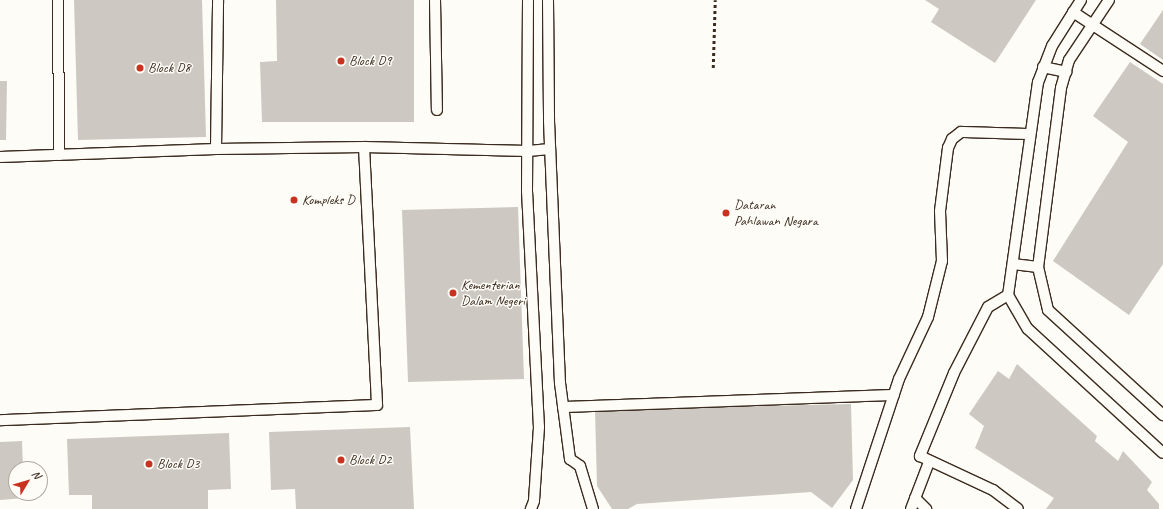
<!DOCTYPE html>
<style>
body{margin:0}
#map{position:relative;width:1163px;height:509px;overflow:hidden;background:#fdfcf7;font-family:Caveat,sans-serif}
div>[style]{position:absolute}
.building>*{inset:0;background:#cdc8c2}
.path>*{height:2.5px;margin-top:-1.25px;transform-origin:0;background:repeating-linear-gradient(90deg,#3b2a1e 0 3px,transparent 0 6px)}
.roads{filter:drop-shadow(1px 0 #3b2a1e) drop-shadow(-1px 0 #3b2a1e) drop-shadow(0 1px #3b2a1e) drop-shadow(0 -1px #3b2a1e)}
.service>*{height:10px;margin:-5px;padding:0 5px;transform-origin:5px;border-radius:5px;background:#fdfcf7}
.dots>*{width:11px;height:11px;translate:-50% -50%;box-sizing:border-box;border:2px solid #fdfcf7;border-radius:50%}
span{translate:-50% -50%;white-space:nowrap;text-align:center;line-height:1.15;-webkit-text-stroke:3px #fdfcf7;paint-order:stroke}
.poi-label{font-size:14px;color:#3b2a1e}
.left{translate:0 -50%;text-align:left}
.north{position:absolute;left:8px;top:461px;width:40px;height:40px;box-sizing:border-box;background:#fdfcf7;border:1px solid #afa8a0;border-radius:50%;rotate:52deg;font-size:11px;font-weight:700;line-height:16px;text-align:center;color:#3b2a1e}
.north::after{content:'';display:block;margin:auto;width:14px;height:18px;background:#c8321e;clip-path:polygon(50% 0,100% 100%,50% 72%,0 100%)}
</style>
<div id="map">
<div class="building">
<i style="clip-path:polygon(74px 0,202px 0,206px 137px,78px 140px)"></i>
<i style="clip-path:polygon(276px 0,414px 0,414px 122px,262px 122px,260px 62px,277px 61px)"></i>
<i style="clip-path:polygon(925px 0,1036px 0,995px 63px,931px 22px,939px 9px)"></i>
<i style="clip-path:polygon(1163px 10px,1163px 60px,1140px 44px)"></i>
<i style="clip-path:polygon(1130px 62px,1163px 84px,1163px 264px,1129px 315px,1053px 261px,1128px 142px,1093px 116px)"></i>
<i style="clip-path:polygon(0 81px,7px 81px,6px 140px,0 140px)"></i>
<i style="clip-path:polygon(518px 207px,524px 379px,408px 382px,402px 210px)"></i>
<i style="clip-path:polygon(1017px 364px,1097px 436px,1095px 441px,1118px 461px,1123px 451px,1152px 482px,1147px 490px,1159px 504px,1159px 509px,1046px 509px,1054px 498px,975px 448px,984px 426px,969px 414px,998px 371px,1009px 379px)"></i>
<i style="clip-path:polygon(851px 404px,853px 480px,832px 508px,811px 492px,637px 504px,628px 509px,612px 509px,597px 486px,595px 410px)"></i>
<i style="clip-path:polygon(410px 427px,414px 509px,296px 509px,295px 489px,271px 490px,269px 432px)"></i>
<i style="clip-path:polygon(229px 433px,231px 489px,208px 490px,208px 509px,92px 509px,92px 495px,69px 495px,67px 439px)"></i>
<i style="clip-path:polygon(22px 441px,23px 469px,16px 469px,16px 493px,24px 493px,25px 498px,0 500px,0 442px)"></i>
</div>
<div class="path">
<i style="left:713px;top:68px;width:68px;rotate:-88.3deg"></i>
</div>
<div class="roads">
<div class="service">
<i style="left:58px;top:0;width:155px;rotate:89.6deg"></i>
<i style="left:435px;top:0;width:110px;rotate:89deg"></i>
<i style="left:528px;top:0;width:191px;rotate:90.3deg"></i>
<i style="left:527px;top:191px;width:236px;rotate:87.1deg"></i>
<i style="left:539px;top:427px;width:74px;rotate:93.9deg"></i>
<i style="left:534px;top:501px;width:9px;rotate:111deg"></i>
<i style="left:548px;top:0;width:121px;rotate:89.5deg"></i>
<i style="left:549px;top:121px;width:262px;rotate:87.6deg"></i>
<i style="left:560px;top:383px;width:77px;rotate:82.5deg"></i>
<i style="left:570px;top:459px;width:12px;rotate:35deg"></i>
<i style="left:580px;top:466px;width:45px;rotate:73.2deg"></i>
<i style="left:1081px;top:0;width:54px;rotate:122.2deg"></i>
<i style="left:1052px;top:46px;width:39px;rotate:111deg"></i>
<i style="left:1038px;top:82px;width:215px;rotate:98deg"></i>
<i style="left:1008px;top:295px;width:39px;rotate:60deg"></i>
<i style="left:1028px;top:329px;width:183px;rotate:42.6deg"></i>
<i style="left:1109px;top:0;width:72px;rotate:123.7deg"></i>
<i style="left:1069px;top:60px;width:29px;rotate:106deg"></i>
<i style="left:1061px;top:88px;width:180px;rotate:97.3deg"></i>
<i style="left:1038px;top:267px;width:44px;rotate:76.9deg"></i>
<i style="left:1048px;top:310px;width:156px;rotate:42.4deg"></i>
<i style="left:1073px;top:12px;width:108px;rotate:33.2deg"></i>
<i style="left:1043px;top:67px;width:24px;rotate:12deg"></i>
<i style="left:364px;top:147px;width:164px;rotate:1.4deg"></i>
<i style="left:528px;top:151px;width:22px;rotate:-5deg"></i>
<i style="left:216px;top:149px;width:149px;rotate:-89.2deg"></i>
<i style="left:0;top:157px;width:216px;rotate:-2.1deg"></i>
<i style="left:216px;top:149px;width:148px;rotate:-0.8deg"></i>
<i style="left:364px;top:147px;width:258px;rotate:87.1deg"></i>
<i style="left:377px;top:405px;width:377px;rotate:177.7deg"></i>
<i style="left:1013px;top:264px;width:25px;rotate:7deg"></i>
<i style="left:1008px;top:295px;width:23px;rotate:149deg"></i>
<i style="left:988px;top:307px;width:74px;rotate:117.3deg"></i>
<i style="left:954px;top:373px;width:90px;rotate:112.3deg"></i>
<i style="left:920px;top:456px;width:81px;rotate:25deg"></i>
<i style="left:993px;top:490px;width:31px;rotate:37deg"></i>
<i style="left:563px;top:407px;width:331px;rotate:-2.1deg"></i>
<i style="left:915px;top:498px;width:16px;rotate:45deg"></i>
<i style="left:856px;top:509px;width:137px;rotate:-71.7deg"></i>
<i style="left:899px;top:379px;width:68px;rotate:-64.9deg"></i>
<i style="left:928px;top:317px;width:58px;rotate:-76deg"></i>
<i style="left:942px;top:261px;width:50px;rotate:-92.3deg"></i>
<i style="left:940px;top:211px;width:64px;rotate:-82.8deg"></i>
<i style="left:948px;top:148px;width:10px;rotate:-66deg"></i>
<i style="left:952px;top:139px;width:11px;rotate:-38deg"></i>
<i style="left:961px;top:132px;width:69px;rotate:1.7deg"></i>
<i style="left:911px;top:509px;width:50px;rotate:-69deg"></i>
</div>
</div>
<div class="dots">
<i style="left:341px;top:61px;background:#c8321e"></i>
<i style="left:140px;top:68px;background:#c8321e"></i>
<i style="left:294px;top:200px;background:#c8321e"></i>
<i style="left:726px;top:213px;background:#c8321e"></i>
<i style="left:453px;top:293px;background:#c8321e"></i>
<i style="left:341px;top:460px;background:#c8321e"></i>
<i style="left:149px;top:464px;background:#c8321e"></i>
</div>
<div class="poi-label">
<span class="left" style="left:349px;top:61px">Block D9</span>
<span class="left" style="left:148px;top:68px">Block D8</span>
<span class="left" style="left:302px;top:200px">Kompleks D</span>
<span class="left" style="left:734px;top:213px">Dataran<br>Pahlawan Negara</span>
<span class="left" style="left:461px;top:293px">Kementerian<br>Dalam Negeri</span>
<span class="left" style="left:349px;top:460px">Block D2</span>
<span class="left" style="left:157px;top:464px">Block D3</span>
</div>
<div class="north">N</div>
</div>
